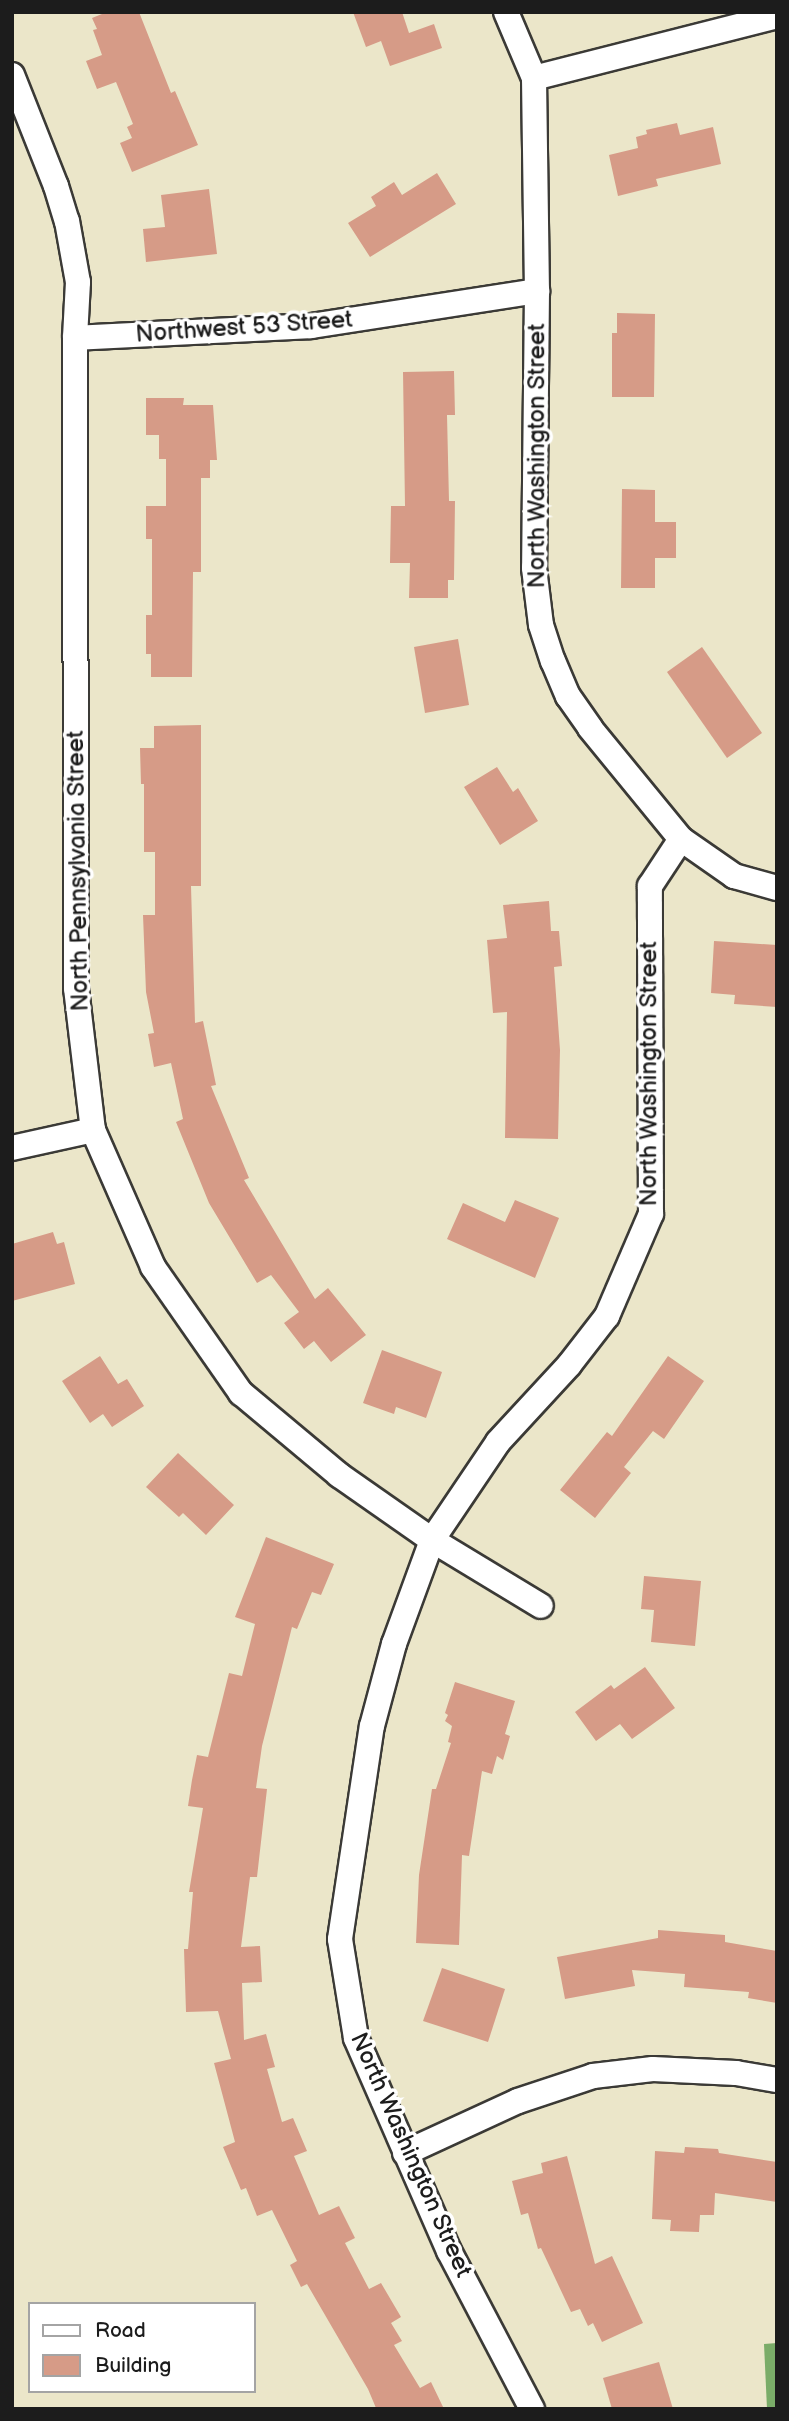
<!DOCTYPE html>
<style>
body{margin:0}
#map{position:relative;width:789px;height:2421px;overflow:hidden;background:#ebe6c9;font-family:"Balsamiq Sans",sans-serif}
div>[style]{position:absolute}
.forest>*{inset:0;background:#7aac68}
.building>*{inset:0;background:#d69b87}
.roads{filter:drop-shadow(2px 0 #3b3a36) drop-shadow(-2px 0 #3b3a36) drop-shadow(0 2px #3b3a36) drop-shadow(0 -2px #3b3a36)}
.street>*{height:24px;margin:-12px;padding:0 12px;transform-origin:12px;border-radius:12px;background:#fff}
span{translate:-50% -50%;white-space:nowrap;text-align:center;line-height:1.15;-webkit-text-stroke:7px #fff;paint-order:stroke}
.street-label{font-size:24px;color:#1c1c1c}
.frame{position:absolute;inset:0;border:14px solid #1c1c1c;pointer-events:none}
.legend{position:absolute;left:28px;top:2302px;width:228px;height:91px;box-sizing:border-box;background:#fff;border:2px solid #a4a4a4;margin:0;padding:9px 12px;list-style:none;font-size:21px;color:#1c1c1c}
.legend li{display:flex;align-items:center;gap:14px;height:35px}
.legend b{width:35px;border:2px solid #a4a4a4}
</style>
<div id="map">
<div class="forest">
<i style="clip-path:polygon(777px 2343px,777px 2409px,767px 2409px,764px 2344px)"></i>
</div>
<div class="building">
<i style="clip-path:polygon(107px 12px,139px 12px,171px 93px,175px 91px,198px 145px,132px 172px,120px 143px,132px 138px,127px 127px,133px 124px,116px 82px,97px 89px,86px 61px,102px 55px,93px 30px,97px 29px,92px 18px)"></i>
<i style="clip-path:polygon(353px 12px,402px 12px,409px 33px,434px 24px,442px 48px,390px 66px,381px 41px,366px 47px)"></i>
<i style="clip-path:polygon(677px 123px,680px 135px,713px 127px,721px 164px,656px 179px,658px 186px,618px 196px,609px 155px,638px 148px,636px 137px,647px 134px,646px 130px)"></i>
<i style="clip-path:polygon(437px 173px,456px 204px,370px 257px,348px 223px,376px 206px,371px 197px,394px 182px,402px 195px)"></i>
<i style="clip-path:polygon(209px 189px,217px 254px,146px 262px,143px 229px,165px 227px,161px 195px)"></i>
<i style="clip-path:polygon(617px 313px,655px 314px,654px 397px,612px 397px,612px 333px,617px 333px)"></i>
<i style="clip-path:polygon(454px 371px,455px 415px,447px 415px,449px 501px,455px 501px,454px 580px,448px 580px,448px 598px,409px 598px,410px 563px,390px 563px,391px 506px,405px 506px,403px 372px)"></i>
<i style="clip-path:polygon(146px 398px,184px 398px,183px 405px,213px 405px,217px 460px,210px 460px,210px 478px,201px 478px,201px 572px,193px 572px,192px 677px,151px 677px,151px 654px,146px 654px,146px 615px,152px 615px,152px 539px,146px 539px,146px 506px,166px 506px,166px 459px,159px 459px,159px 435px,146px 435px)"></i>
<i style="clip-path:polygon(622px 489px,655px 490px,655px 522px,676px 522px,676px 558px,655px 558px,655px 588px,621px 588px)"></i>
<i style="clip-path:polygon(458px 639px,469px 705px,425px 713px,414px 647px)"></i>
<i style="clip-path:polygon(702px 647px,762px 733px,727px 758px,667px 672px)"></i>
<i style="clip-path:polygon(201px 725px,201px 886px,191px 886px,195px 1023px,203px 1021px,216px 1085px,211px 1086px,249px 1178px,244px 1180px,315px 1299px,328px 1288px,366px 1335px,331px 1362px,314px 1341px,304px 1349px,284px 1323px,299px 1312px,271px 1275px,257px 1283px,209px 1203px,176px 1122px,183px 1119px,171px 1063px,154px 1067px,148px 1034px,154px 1033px,146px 992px,143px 915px,155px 915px,155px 852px,144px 852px,144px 784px,141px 784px,140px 748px,154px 748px,154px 726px)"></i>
<i style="clip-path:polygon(497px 767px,513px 792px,518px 788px,538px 821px,500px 845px,464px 787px)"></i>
<i style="clip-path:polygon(549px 901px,551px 931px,559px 931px,562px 966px,554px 967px,560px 1050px,558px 1139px,505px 1138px,507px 1012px,493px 1013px,487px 940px,507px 938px,503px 905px)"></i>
<i style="clip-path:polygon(714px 941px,777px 945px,777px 1007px,734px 1004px,735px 995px,711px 993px)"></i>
<i style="clip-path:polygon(515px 1200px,559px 1218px,535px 1278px,447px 1239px,463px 1203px,505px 1222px)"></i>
<i style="clip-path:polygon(53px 1232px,57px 1244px,64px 1242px,75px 1284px,12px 1301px,12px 1244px)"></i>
<i style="clip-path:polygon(382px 1350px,442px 1372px,426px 1418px,396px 1407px,394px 1414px,363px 1403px)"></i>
<i style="clip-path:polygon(100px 1356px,118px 1384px,127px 1379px,144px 1406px,112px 1427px,103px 1414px,90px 1423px,62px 1381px)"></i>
<i style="clip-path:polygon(668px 1356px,704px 1381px,664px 1439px,653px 1431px,624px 1467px,631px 1473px,595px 1518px,560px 1490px,607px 1432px,612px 1436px)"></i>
<i style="clip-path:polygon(178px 1453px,234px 1505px,206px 1535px,183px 1513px,179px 1517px,146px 1487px)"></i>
<i style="clip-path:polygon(266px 1537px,334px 1564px,321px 1595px,312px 1592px,297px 1629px,292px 1627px,262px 1746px,256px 1788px,267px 1789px,257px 1877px,250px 1877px,241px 1947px,260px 1946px,262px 1982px,242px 1983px,244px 2040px,266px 2034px,275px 2067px,267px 2069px,282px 2122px,293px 2118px,307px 2151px,294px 2156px,319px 2215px,339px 2206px,355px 2238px,345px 2243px,369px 2289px,381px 2283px,401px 2317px,391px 2323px,402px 2341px,394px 2345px,420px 2388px,431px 2382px,444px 2409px,374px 2409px,376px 2408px,368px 2389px,307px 2284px,301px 2287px,290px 2265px,297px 2261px,272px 2210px,257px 2216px,246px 2188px,241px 2190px,223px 2147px,235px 2142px,214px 2063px,231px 2059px,218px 2011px,186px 2012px,184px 1949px,188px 1949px,193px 1892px,189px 1892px,203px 1808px,188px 1806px,192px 1780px,197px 1755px,208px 1757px,229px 1673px,242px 1676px,255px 1624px,235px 1617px)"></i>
<i style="clip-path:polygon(644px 1576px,701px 1581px,695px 1646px,651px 1642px,654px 1610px,641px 1609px)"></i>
<i style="clip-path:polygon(645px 1667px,675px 1708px,632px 1739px,620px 1724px,596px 1741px,575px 1712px,611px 1685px,614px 1689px)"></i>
<i style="clip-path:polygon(455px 1682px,515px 1701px,505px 1734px,510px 1736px,503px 1760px,497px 1756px,492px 1774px,482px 1771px,469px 1856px,462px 1855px,459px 1945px,416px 1943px,419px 1875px,432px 1789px,436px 1789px,451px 1743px,448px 1742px,452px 1726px,445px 1721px,448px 1715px,445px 1713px)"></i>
<i style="clip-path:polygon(658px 1930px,725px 1935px,725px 1942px,777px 1951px,777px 2003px,748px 1998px,749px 1992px,684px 1987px,685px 1974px,632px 1970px,635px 1986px,565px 1999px,557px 1957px,658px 1938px)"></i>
<i style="clip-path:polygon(442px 1968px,505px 1989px,488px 2042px,423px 2021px)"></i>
<i style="clip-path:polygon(685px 2147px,718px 2149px,719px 2153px,777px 2162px,777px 2202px,715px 2193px,714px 2215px,700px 2215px,699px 2232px,670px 2231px,671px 2220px,652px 2219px,655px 2151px,684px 2153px)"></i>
<i style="clip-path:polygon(567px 2156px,595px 2264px,612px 2256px,643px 2323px,602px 2342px,593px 2323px,588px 2326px,580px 2309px,571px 2312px,541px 2248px,538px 2249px,528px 2213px,521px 2215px,512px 2181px,543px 2173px,541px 2163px)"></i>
<i style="clip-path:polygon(659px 2362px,673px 2409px,612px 2409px,603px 2378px)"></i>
</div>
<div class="roads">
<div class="street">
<i style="left:506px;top:12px;width:72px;rotate:67deg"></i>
<i style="left:534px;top:78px;width:213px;rotate:89.2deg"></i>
<i style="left:537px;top:291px;width:277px;rotate:90.6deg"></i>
<i style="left:534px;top:568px;width:57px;rotate:83deg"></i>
<i style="left:541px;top:625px;width:38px;rotate:72deg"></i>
<i style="left:553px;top:661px;width:38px;rotate:67deg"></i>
<i style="left:568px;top:696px;width:39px;rotate:55deg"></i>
<i style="left:590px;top:728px;width:144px;rotate:50.7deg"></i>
<i style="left:681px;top:839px;width:65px;rotate:34.9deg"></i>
<i style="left:734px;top:876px;width:45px;rotate:15.6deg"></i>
<i style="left:12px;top:75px;width:119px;rotate:68.4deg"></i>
<i style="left:56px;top:186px;width:37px;rotate:73deg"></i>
<i style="left:67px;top:221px;width:62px;rotate:79.8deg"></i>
<i style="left:78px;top:282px;width:56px;rotate:93.1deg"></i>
<i style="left:75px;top:338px;width:650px;rotate:89.91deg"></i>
<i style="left:76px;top:988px;width:143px;rotate:83.2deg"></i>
<i style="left:93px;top:1130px;width:150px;rotate:66.3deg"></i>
<i style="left:153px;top:1267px;width:154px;rotate:55.1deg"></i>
<i style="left:241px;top:1393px;width:128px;rotate:39.9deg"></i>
<i style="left:339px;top:1475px;width:113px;rotate:35deg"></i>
<i style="left:432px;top:1540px;width:127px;rotate:31.2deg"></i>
<i style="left:534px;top:78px;width:251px;rotate:-14.3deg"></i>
<i style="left:75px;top:338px;width:236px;rotate:-2.9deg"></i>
<i style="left:311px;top:326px;width:229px;rotate:-8.8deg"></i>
<i style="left:12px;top:1148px;width:83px;rotate:-12.5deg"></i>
<i style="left:405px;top:2153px;width:124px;rotate:-24.7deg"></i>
<i style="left:518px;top:2101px;width:79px;rotate:-18.4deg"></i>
<i style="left:593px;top:2076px;width:60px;rotate:-6.7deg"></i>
<i style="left:653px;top:2069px;width:83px;rotate:2.8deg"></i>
<i style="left:736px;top:2073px;width:42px;rotate:9.7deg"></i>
<i style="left:532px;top:2409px;width:178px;rotate:-117.7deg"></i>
<i style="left:449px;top:2251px;width:232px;rotate:-113.6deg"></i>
<i style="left:356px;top:2038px;width:100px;rotate:-99.2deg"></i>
<i style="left:340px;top:1939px;width:215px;rotate:-81.5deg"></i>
<i style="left:372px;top:1726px;width:85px;rotate:-75deg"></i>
<i style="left:394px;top:1644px;width:111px;rotate:-69.9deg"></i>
<i style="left:432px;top:1540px;width:118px;rotate:-56deg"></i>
<i style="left:498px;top:1442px;width:105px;rotate:-47.3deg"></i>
<i style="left:569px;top:1365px;width:62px;rotate:-52.2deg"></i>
<i style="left:607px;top:1316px;width:111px;rotate:-66.7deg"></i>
<i style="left:651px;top:1214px;width:328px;rotate:-90.2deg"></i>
<i style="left:650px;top:886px;width:56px;rotate:-56.6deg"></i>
</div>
</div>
<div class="street-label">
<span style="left:244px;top:327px;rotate:-4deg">Northwest 53 Street</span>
<span style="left:537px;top:456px;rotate:-90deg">North Washington Street</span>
<span style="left:78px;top:871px;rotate:-91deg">North Pennsylvania Street</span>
<span style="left:649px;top:1074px;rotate:-90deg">North Washington Street</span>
<span style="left:411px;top:2155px;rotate:66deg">North Washington Street</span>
</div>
<div class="frame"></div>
<ul class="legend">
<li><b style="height:9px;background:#fff"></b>Road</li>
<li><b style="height:19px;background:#d69b87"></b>Building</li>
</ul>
</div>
